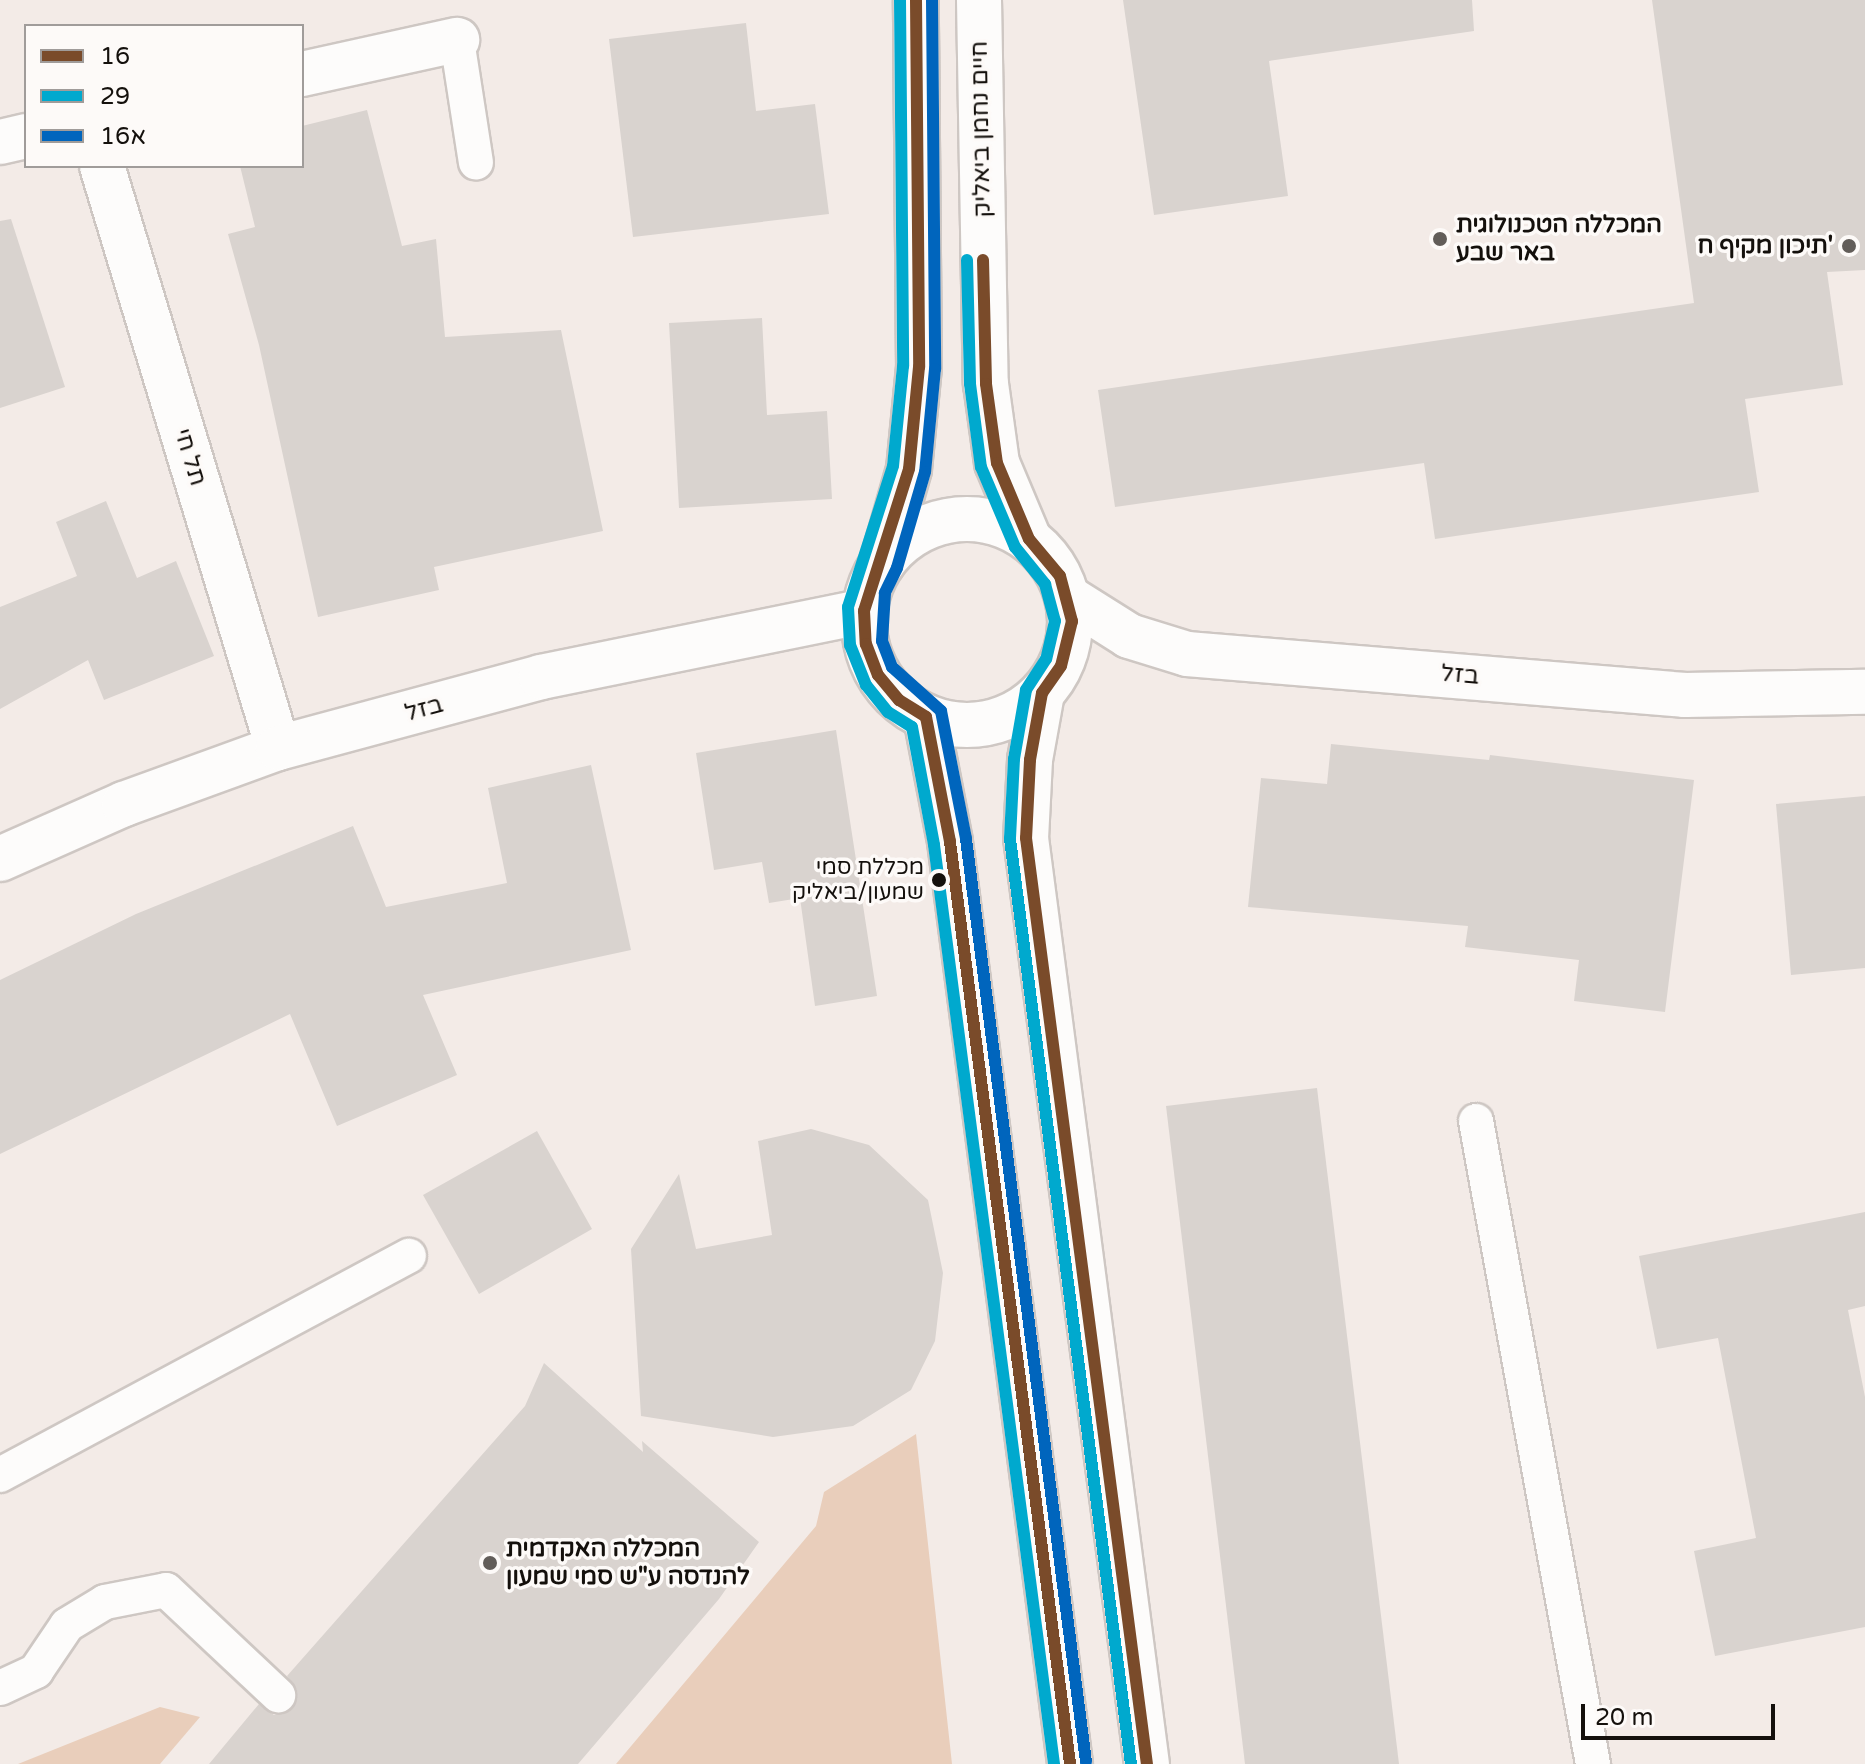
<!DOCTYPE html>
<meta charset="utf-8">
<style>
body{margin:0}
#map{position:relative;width:1865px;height:1764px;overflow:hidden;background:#f3ebe7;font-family:"Varela Round","Noto Sans Hebrew",sans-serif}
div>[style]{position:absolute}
.green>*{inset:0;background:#e9cebb}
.building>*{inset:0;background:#d9d3cf}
.roads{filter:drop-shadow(2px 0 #cec7c3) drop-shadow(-2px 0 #cec7c3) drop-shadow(0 2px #cec7c3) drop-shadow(0 -2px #cec7c3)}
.service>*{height:34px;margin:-17px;padding:0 17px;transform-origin:17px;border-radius:17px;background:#fdfcfb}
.minor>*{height:44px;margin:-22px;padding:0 22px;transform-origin:22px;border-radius:22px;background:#fdfcfb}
.tertiary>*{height:44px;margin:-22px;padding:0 22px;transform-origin:22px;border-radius:22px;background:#fdfcfb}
.tertiary>.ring{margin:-22px;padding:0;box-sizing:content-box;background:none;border:44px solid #fdfcfb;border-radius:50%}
.bus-1>*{height:12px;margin:-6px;padding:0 6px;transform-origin:6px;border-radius:6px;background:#7a4b2a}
.bus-2>*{height:12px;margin:-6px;padding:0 6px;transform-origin:6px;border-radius:6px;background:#00a9ce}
.bus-3>*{height:12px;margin:-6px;padding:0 6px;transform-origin:6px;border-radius:6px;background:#0065bd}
.dots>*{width:22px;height:22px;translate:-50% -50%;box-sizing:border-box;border:4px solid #fdfaf8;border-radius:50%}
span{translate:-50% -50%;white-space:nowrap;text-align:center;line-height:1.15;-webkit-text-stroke:7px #fdfaf8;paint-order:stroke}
.bus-label{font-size:22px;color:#14100c}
.right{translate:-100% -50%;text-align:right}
.street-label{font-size:24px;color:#14100c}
.poi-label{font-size:24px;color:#14100c;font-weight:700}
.left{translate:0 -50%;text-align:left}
.legend{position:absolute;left:24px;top:24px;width:280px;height:144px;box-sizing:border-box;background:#fdfaf8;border:2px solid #a09c9a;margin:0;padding:10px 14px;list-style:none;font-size:24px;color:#14100c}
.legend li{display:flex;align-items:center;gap:16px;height:40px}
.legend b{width:40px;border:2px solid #a09c9a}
.scale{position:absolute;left:1581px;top:1704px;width:194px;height:36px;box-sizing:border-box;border:4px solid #14100c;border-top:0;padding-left:10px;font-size:24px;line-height:28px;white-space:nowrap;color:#14100c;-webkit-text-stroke:6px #fdfaf8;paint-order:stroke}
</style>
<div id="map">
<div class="green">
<i style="clip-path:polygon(916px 1434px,952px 1764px,616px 1764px,816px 1526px,824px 1492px)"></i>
<i style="clip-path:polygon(160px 1707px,200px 1717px,160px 1764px,18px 1764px)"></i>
</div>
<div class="building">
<i style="clip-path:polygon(1123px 0,1472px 0,1474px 31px,1269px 61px,1288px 196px,1154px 215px)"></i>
<i style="clip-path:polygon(1652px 0,1865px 0,1865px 270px,1827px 272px,1843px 385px,1745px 399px,1759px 492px,1435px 539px,1424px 463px,1115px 507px,1098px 390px,1694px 303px)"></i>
<i style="clip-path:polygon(746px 23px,756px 111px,815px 104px,829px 214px,633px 237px,609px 39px)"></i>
<i style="clip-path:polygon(367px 110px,402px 246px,436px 239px,445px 337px,561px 330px,603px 531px,434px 567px,439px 590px,318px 617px,259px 345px,228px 234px,255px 227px,240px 166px,302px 166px,302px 126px)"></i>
<i style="clip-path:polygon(11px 219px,65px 387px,0 408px,0 221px)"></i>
<i style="clip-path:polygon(762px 318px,767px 415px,827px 411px,832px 499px,679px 508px,669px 323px)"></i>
<i style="clip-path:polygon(106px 501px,137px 578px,176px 561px,214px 656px,104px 700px,88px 660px,0 709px,0 607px,77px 576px,56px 522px)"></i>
<i style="clip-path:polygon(836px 730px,877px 996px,815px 1006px,800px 898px,769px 903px,762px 862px,714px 870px,696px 753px)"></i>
<i style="clip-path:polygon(1331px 744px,1489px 760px,1490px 755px,1694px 780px,1665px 1012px,1574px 1001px,1579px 960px,1465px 947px,1468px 926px,1248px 907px,1261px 778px,1327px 784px)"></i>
<i style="clip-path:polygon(591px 765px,631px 950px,423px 995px,457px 1075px,337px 1126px,290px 1014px,0 1154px,0 980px,136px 914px,353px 826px,386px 907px,507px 883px,488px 788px)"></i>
<i style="clip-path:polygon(1865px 796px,1865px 968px,1791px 975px,1776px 804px)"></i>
<i style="clip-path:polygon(1317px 1088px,1399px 1764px,1245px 1764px,1166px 1106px)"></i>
<i style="clip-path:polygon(811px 1129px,869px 1145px,928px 1200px,943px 1273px,935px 1341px,911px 1390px,853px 1426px,773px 1437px,641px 1416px,631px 1249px,679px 1174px,696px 1249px,772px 1235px,758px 1141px)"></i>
<i style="clip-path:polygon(537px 1131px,592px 1229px,479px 1294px,423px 1195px)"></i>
<i style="clip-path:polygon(1865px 1212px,1865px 1306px,1848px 1310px,1865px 1397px,1865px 1627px,1715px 1656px,1694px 1551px,1756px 1538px,1718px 1338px,1657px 1349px,1639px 1256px)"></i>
<i style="clip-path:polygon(544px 1363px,643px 1452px,642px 1441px,759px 1542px,719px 1599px,578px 1764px,209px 1764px,259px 1704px,274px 1715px,293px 1708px,297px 1690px,287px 1676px,525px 1406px)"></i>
</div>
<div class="roads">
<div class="service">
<i style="left:457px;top:40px;width:124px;rotate:81.2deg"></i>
<i style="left:1476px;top:1121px;width:654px;rotate:79.69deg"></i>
<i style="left:0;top:1475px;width:464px;rotate:-28.2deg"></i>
<i style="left:0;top:1688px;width:40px;rotate:-25deg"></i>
<i style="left:36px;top:1671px;width:55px;rotate:-56deg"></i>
<i style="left:67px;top:1625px;width:44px;rotate:-31.2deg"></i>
<i style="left:105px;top:1602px;width:62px;rotate:-11.1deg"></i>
<i style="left:166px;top:1590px;width:154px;rotate:43.2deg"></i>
</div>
<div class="minor">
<i style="left:302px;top:74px;width:159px;rotate:-12.4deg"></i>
<i style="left:0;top:142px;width:27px;rotate:-13deg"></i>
<i style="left:102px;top:166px;width:608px;rotate:73.17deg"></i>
<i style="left:1069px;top:598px;width:71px;rotate:32.3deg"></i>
<i style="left:1129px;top:636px;width:61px;rotate:17.2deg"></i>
<i style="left:1187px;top:654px;width:500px;rotate:4.7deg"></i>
<i style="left:1685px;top:695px;width:180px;rotate:-1deg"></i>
<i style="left:0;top:859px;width:136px;rotate:-23.9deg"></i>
<i style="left:124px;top:804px;width:164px;rotate:-20deg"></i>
<i style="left:278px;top:748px;width:272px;rotate:-15.1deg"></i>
<i style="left:541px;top:677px;width:330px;rotate:-11.5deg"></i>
</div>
<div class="tertiary">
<i style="left:979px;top:0;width:384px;rotate:89deg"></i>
<i style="left:986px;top:384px;width:80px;rotate:82.1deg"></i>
<i style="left:997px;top:463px;width:82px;rotate:67.2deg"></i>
<i class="ring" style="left:864px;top:519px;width:162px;height:162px"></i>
<i style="left:882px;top:564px;width:99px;rotate:-74.1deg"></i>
<i style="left:909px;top:469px;width:102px;rotate:-84.4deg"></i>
<i style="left:919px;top:367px;width:367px;rotate:-90.5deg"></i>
<i style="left:1042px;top:693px;width:68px;rotate:100.2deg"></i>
<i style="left:1030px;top:760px;width:78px;rotate:92.9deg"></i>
<i style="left:1026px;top:838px;width:934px;rotate:82.56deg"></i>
<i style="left:926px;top:717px;width:127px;rotate:79.1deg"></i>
<i style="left:950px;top:842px;width:930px;rotate:82.58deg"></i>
</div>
</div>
<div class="bus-1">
<i style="left:916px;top:0;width:367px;rotate:89.5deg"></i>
<i style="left:919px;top:367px;width:102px;rotate:95.6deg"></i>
<i style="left:909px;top:469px;width:149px;rotate:107.6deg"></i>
<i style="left:864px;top:611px;width:33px;rotate:87deg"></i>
<i style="left:866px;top:644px;width:33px;rotate:69deg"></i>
<i style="left:878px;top:675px;width:33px;rotate:50deg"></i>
<i style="left:899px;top:700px;width:32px;rotate:32deg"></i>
<i style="left:926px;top:717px;width:127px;rotate:79.1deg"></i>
<i style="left:950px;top:842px;width:930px;rotate:82.58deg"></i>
<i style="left:983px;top:260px;width:124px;rotate:88.6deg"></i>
<i style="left:986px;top:384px;width:80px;rotate:82.1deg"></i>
<i style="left:997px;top:463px;width:82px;rotate:67.2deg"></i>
<i style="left:1029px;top:539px;width:48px;rotate:50deg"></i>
<i style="left:1060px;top:576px;width:47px;rotate:75.1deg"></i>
<i style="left:1072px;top:621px;width:46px;rotate:103.7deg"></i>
<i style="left:1061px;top:666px;width:33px;rotate:125deg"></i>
<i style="left:1042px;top:693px;width:68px;rotate:100.2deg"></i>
<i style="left:1030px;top:760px;width:78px;rotate:92.9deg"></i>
<i style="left:1026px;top:838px;width:934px;rotate:82.56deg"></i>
</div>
<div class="bus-2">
<i style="left:900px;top:0;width:366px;rotate:89.5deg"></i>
<i style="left:903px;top:366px;width:100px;rotate:95.7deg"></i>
<i style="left:893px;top:466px;width:148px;rotate:107.7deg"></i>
<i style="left:848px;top:607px;width:38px;rotate:87deg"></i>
<i style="left:850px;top:645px;width:43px;rotate:68.2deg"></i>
<i style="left:866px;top:685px;width:35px;rotate:51deg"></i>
<i style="left:888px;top:712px;width:28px;rotate:32deg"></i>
<i style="left:912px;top:727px;width:120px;rotate:79.4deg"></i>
<i style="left:934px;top:845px;width:927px;rotate:82.56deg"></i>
<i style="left:967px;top:260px;width:124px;rotate:88.6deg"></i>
<i style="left:970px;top:384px;width:84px;rotate:82.5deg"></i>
<i style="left:981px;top:467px;width:87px;rotate:67deg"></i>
<i style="left:1015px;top:547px;width:48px;rotate:51deg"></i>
<i style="left:1045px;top:584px;width:38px;rotate:75deg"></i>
<i style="left:1055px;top:621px;width:39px;rotate:103deg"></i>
<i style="left:1046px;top:659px;width:37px;rotate:123deg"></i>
<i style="left:1026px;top:690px;width:70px;rotate:99.9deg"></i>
<i style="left:1014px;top:759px;width:80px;rotate:92.9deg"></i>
<i style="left:1010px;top:839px;width:933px;rotate:82.55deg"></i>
</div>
<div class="bus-3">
<i style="left:932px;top:0;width:369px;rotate:89.5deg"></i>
<i style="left:935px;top:369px;width:103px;rotate:95.5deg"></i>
<i style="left:925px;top:472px;width:100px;rotate:106.3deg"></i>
<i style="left:897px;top:568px;width:28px;rotate:116deg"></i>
<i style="left:885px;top:593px;width:48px;rotate:93.6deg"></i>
<i style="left:882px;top:641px;width:28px;rotate:69deg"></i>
<i style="left:892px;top:667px;width:66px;rotate:41.9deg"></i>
<i style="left:941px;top:711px;width:130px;rotate:78.9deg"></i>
<i style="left:966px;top:839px;width:931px;rotate:82.59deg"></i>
</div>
<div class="dots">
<i style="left:1440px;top:239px;background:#625d59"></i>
<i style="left:1849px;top:246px;background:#625d59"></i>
<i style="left:939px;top:880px;background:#14100c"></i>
<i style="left:490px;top:1563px;background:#625d59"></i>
</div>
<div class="bus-label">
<span class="right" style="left:924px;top:880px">מכללת סמי<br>שמעון/ביאליק</span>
</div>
<div class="street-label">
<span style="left:981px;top:129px;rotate:-91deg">חיים נחמן ביאליק</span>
<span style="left:190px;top:457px;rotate:73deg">תל חי</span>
<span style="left:1460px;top:675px;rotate:5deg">בזל</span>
<span style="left:424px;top:709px;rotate:-15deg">בזל</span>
</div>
<div class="poi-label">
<span class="left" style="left:1456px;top:239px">המכללה הטכנולוגית<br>באר שבע</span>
<span class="right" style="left:1833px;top:246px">תיכון מקיף ח'</span>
<span class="left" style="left:506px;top:1563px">המכללה האקדמית<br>להנדסה ע"ש סמי שמעון</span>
</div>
<ul class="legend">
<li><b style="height:10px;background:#7a4b2a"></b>16</li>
<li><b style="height:10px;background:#00a9ce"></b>29</li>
<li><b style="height:10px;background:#0065bd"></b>16א</li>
</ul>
<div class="scale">20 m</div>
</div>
